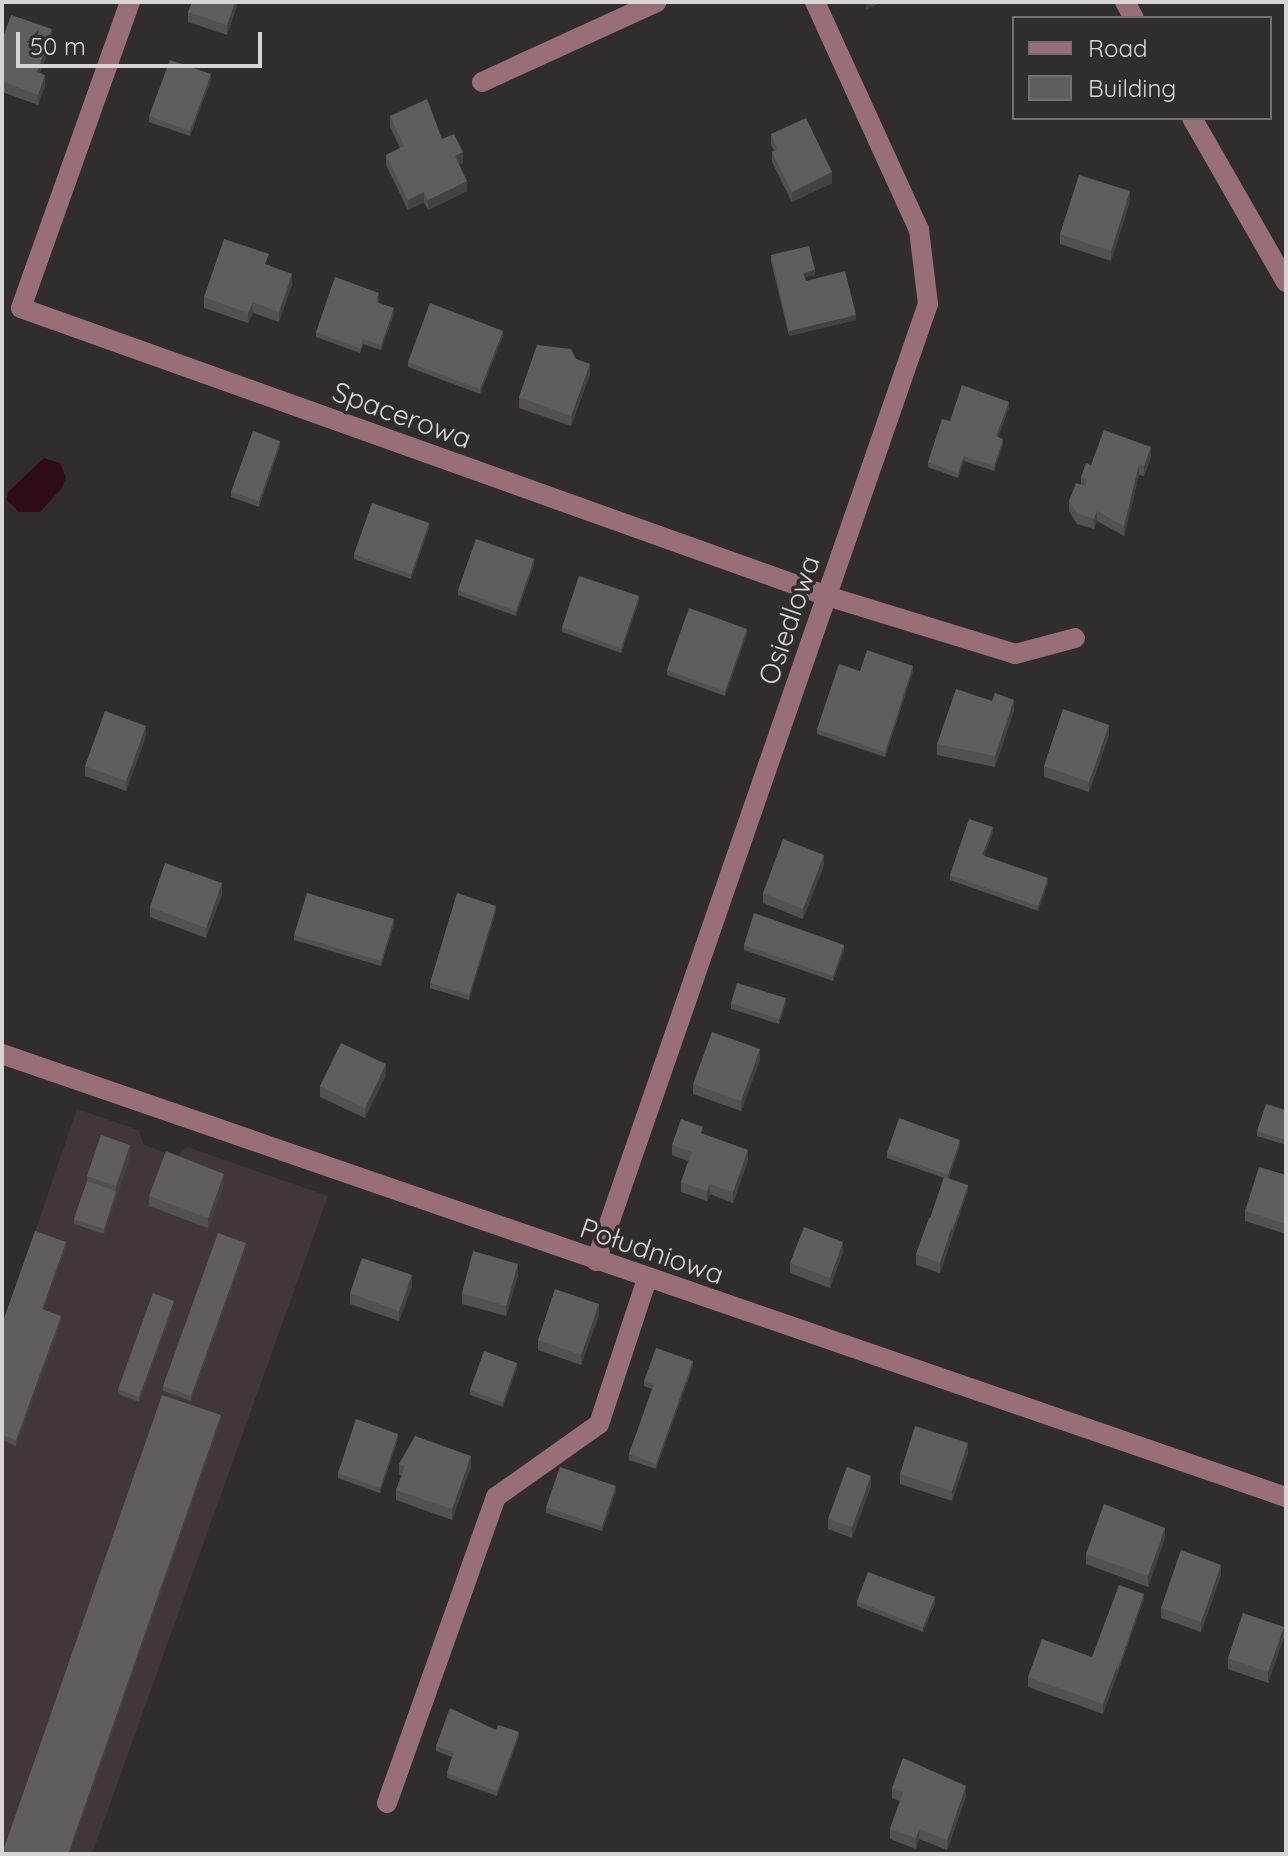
<!DOCTYPE html>
<meta charset="utf-8">
<style>
body{margin:0}
#map{position:relative;width:1288px;height:1856px;overflow:hidden;background:#312d2e;font-family:Quicksand,sans-serif}
div>[style]{position:absolute}
.built>*{inset:0;background:#413738}
.water>*{inset:0;background:#2e0b15}
.minor>*{height:20px;margin:-10px;padding:0 10px;transform-origin:10px;border-radius:10px;background:#986f77}
.wall>*{inset:0;background:#535051}
.shaded-wall>*{inset:0;background:#444142}
.building>*{inset:0;background:#615d5e}
span{translate:-50% -50%;white-space:nowrap;text-align:center;line-height:1.15;-webkit-text-stroke:7px #312d2e;paint-order:stroke}
.street-label{font-size:28px;color:#d7d5d6}
.frame{position:absolute;inset:0;border:4px solid #d7d5d6;pointer-events:none}
.legend{position:absolute;left:1012px;top:16px;width:260px;height:104px;box-sizing:border-box;background:#312d2e;border:2px solid #737071;margin:0;padding:10px 14px;list-style:none;font-size:24px;color:#d7d5d6}
.legend li{display:flex;align-items:center;gap:16px;height:40px}
.legend b{width:40px;border:2px solid #737071}
.scale{position:absolute;left:16px;top:32px;width:246px;height:36px;box-sizing:border-box;border:4px solid #d7d5d6;border-top:0;padding-left:10px;font-size:24px;line-height:28px;white-space:nowrap;color:#d7d5d6;-webkit-text-stroke:6px #312d2e;paint-order:stroke}
</style>
<div id="map">
<div class="built">
<i style="clip-path:polygon(77px 1109px,138px 1130px,144px 1145px,177px 1157px,187px 1147px,328px 1196px,92px 1854px,2px 1854px,2px 1329px)"></i>
</div>
<div class="water">
<i style="clip-path:polygon(44px 458px,60px 463px,66px 478px,61px 489px,40px 512px,19px 512px,7px 500px,8px 492px)"></i>
</div>
<div class="minor">
<i style="left:130px;top:2px;width:325px;rotate:109.6deg"></i>
<i style="left:21px;top:308px;width:856px;rotate:19.66deg"></i>
<i style="left:827px;top:596px;width:197px;rotate:17.1deg"></i>
<i style="left:1015px;top:654px;width:62px;rotate:-14.9deg"></i>
<i style="left:1125px;top:2px;width:18px;rotate:61deg"></i>
<i style="left:482px;top:82px;width:192px;rotate:-24.6deg"></i>
<i style="left:1192px;top:118px;width:189px;rotate:60.2deg"></i>
<i style="left:2px;top:1054px;width:1358px;rotate:19.04deg"></i>
<i style="left:596px;top:1261px;width:1013px;rotate:-70.87deg"></i>
<i style="left:928px;top:304px;width:75px;rotate:-96.9deg"></i>
<i style="left:919px;top:230px;width:251px;rotate:-114.5deg"></i>
<i style="left:387px;top:1803px;width:325px;rotate:-70.4deg"></i>
<i style="left:496px;top:1497px;width:126px;rotate:-35.3deg"></i>
<i style="left:599px;top:1424px;width:153px;rotate:-71.7deg"></i>
</div>
<div class="wall">
<i style="clip-path:polygon(238px 2px,227px 35px,188px 22px,188px 12px)"></i>
<i style="clip-path:polygon(52px 39px,40px 73px,45px 85px,38px 105px,2px 92px,2px 40px)"></i>
<i style="clip-path:polygon(211px 80px,190px 136px,149px 122px,149px 116px)"></i>
<i style="clip-path:polygon(390px 116px,442px 139px,463px 163px,459px 164px,467px 191px,428px 210px,424px 202px,408px 210px,386px 165px,386px 155px,400px 148px,390px 127px)"></i>
<i style="clip-path:polygon(771px 134px,832px 183px,792px 202px,772px 162px,772px 152px,774px 151px,771px 145px)"></i>
<i style="clip-path:polygon(1130px 201px,1111px 261px,1060px 244px,1060px 234px)"></i>
<i style="clip-path:polygon(771px 255px,815px 275px,805px 277px,806px 281px,856px 320px,789px 336px,771px 261px)"></i>
<i style="clip-path:polygon(269px 264px,268px 266px,292px 284px,279px 322px,253px 313px,248px 323px,204px 308px,204px 297px)"></i>
<i style="clip-path:polygon(379px 298px,378px 303px,394px 314px,381px 350px,363px 344px,360px 353px,316px 337px,316px 332px)"></i>
<i style="clip-path:polygon(503px 336px,480px 394px,408px 367px,408px 362px)"></i>
<i style="clip-path:polygon(576px 359px,590px 374px,571px 426px,519px 408px,519px 397px)"></i>
<i style="clip-path:polygon(1009px 407px,998px 437px,1003px 444px,994px 471px,964px 461px,958px 478px,928px 467px,928px 462px,950px 421px)"></i>
<i style="clip-path:polygon(280px 446px,259px 507px,231px 497px,231px 492px)"></i>
<i style="clip-path:polygon(1151px 457px,1144px 476px,1139px 475px,1124px 536px,1097px 521px,1094px 529px,1077px 524px,1069px 511px,1069px 501px,1081px 485px,1081px 477px,1091px 465px)"></i>
<i style="clip-path:polygon(429px 528px,411px 579px,354px 559px,354px 554px)"></i>
<i style="clip-path:polygon(534px 565px,516px 616px,458px 595px,458px 590px)"></i>
<i style="clip-path:polygon(639px 601px,621px 653px,562px 632px,562px 627px)"></i>
<i style="clip-path:polygon(747px 634px,725px 696px,667px 675px,667px 670px)"></i>
<i style="clip-path:polygon(860px 671px,913px 671px,885px 757px,817px 734px,817px 729px)"></i>
<i style="clip-path:polygon(992px 701px,1014px 710px,995px 767px,937px 755px,937px 744px)"></i>
<i style="clip-path:polygon(1109px 735px,1089px 792px,1044px 777px,1044px 766px)"></i>
<i style="clip-path:polygon(146px 736px,126px 791px,85px 776px,85px 766px)"></i>
<i style="clip-path:polygon(993px 832px,984px 856px,1048px 883px,1038px 911px,950px 880px,950px 875px)"></i>
<i style="clip-path:polygon(824px 865px,803px 919px,763px 903px,763px 893px)"></i>
<i style="clip-path:polygon(222px 894px,206px 938px,150px 917px,150px 907px)"></i>
<i style="clip-path:polygon(496px 911px,469px 1000px,430px 988px,430px 983px)"></i>
<i style="clip-path:polygon(394px 924px,381px 966px,294px 940px,294px 935px)"></i>
<i style="clip-path:polygon(744px 945px,844px 950px,833px 981px,744px 950px)"></i>
<i style="clip-path:polygon(731px 1003px,786px 1003px,779px 1024px,731px 1009px)"></i>
<i style="clip-path:polygon(760px 1060px,741px 1111px,693px 1094px,693px 1084px)"></i>
<i style="clip-path:polygon(386px 1075px,365px 1118px,320px 1097px,320px 1086px)"></i>
<i style="clip-path:polygon(1286px 1110px,1286px 1145px,1257px 1136px,1257px 1131px)"></i>
<i style="clip-path:polygon(703px 1134px,748px 1160px,733px 1203px,710px 1194px,707px 1201px,681px 1192px,681px 1182px,688px 1161px,672px 1155px,672px 1145px)"></i>
<i style="clip-path:polygon(960px 1145px,949px 1178px,968px 1190px,940px 1273px,916px 1265px,916px 1254px,930px 1219px,944px 1178px,887px 1158px,887px 1153px)"></i>
<i style="clip-path:polygon(130px 1156px,104px 1234px,74px 1224px,74px 1219px,87px 1181px,87px 1176px)"></i>
<i style="clip-path:polygon(1286px 1175px,1286px 1234px,1245px 1221px,1245px 1211px)"></i>
<i style="clip-path:polygon(224px 1184px,208px 1228px,149px 1206px,149px 1196px)"></i>
<i style="clip-path:polygon(66px 1247px,43px 1310px,61px 1322px,16px 1446px,2px 1440px,2px 1324px)"></i>
<i style="clip-path:polygon(246px 1248px,191px 1401px,163px 1391px,163px 1386px)"></i>
<i style="clip-path:polygon(843px 1252px,830px 1288px,790px 1273px,790px 1263px)"></i>
<i style="clip-path:polygon(518px 1275px,506px 1316px,462px 1304px,462px 1293px)"></i>
<i style="clip-path:polygon(412px 1286px,399px 1321px,350px 1304px,350px 1293px)"></i>
<i style="clip-path:polygon(174px 1306px,139px 1402px,118px 1394px,118px 1389px)"></i>
<i style="clip-path:polygon(599px 1315px,581px 1365px,538px 1350px,538px 1340px)"></i>
<i style="clip-path:polygon(693px 1366px,656px 1469px,629px 1460px,629px 1454px,652px 1389px,644px 1386px,644px 1381px)"></i>
<i style="clip-path:polygon(517px 1368px,503px 1407px,470px 1395px,470px 1390px)"></i>
<i style="clip-path:polygon(398px 1439px,380px 1493px,338px 1478px,338px 1473px)"></i>
<i style="clip-path:polygon(968px 1453px,952px 1501px,900px 1484px,900px 1474px)"></i>
<i style="clip-path:polygon(399px 1464px,471px 1466px,452px 1520px,396px 1500px,396px 1490px,402px 1475px,399px 1475px)"></i>
<i style="clip-path:polygon(871px 1486px,852px 1538px,828px 1529px,828px 1519px)"></i>
<i style="clip-path:polygon(616px 1491px,602px 1531px,546px 1513px,546px 1507px)"></i>
<i style="clip-path:polygon(1165px 1538px,1148px 1587px,1086px 1564px,1086px 1554px)"></i>
<i style="clip-path:polygon(1221px 1575px,1201px 1632px,1161px 1618px,1161px 1608px)"></i>
<i style="clip-path:polygon(1144px 1599px,1103px 1714px,1028px 1687px,1028px 1677px,1092px 1657px)"></i>
<i style="clip-path:polygon(857px 1601px,935px 1603px,923px 1632px,857px 1606px)"></i>
<i style="clip-path:polygon(1284px 1637px,1268px 1683px,1228px 1669px,1228px 1658px)"></i>
<i style="clip-path:polygon(496px 1730px,519px 1737px,497px 1796px,447px 1778px,447px 1773px,452px 1757px,436px 1751px,436px 1746px)"></i>
<i style="clip-path:polygon(892px 1788px,966px 1796px,947px 1850px,919px 1839px,916px 1849px,890px 1839px,890px 1829px,900px 1801px,892px 1798px)"></i>
</div>
<div class="shaded-wall">
<i style="clip-path:polygon(235px 2px,238px 2px,227px 35px,227px 25px)"></i>
<i style="clip-path:polygon(866px 2px,882px 2px,866px 10px)"></i>
<i style="clip-path:polygon(52px 29px,52px 39px,37px 82px,37px 72px)"></i>
<i style="clip-path:polygon(211px 74px,211px 80px,190px 136px,190px 131px)"></i>
<i style="clip-path:polygon(45px 75px,45px 85px,38px 105px,38px 95px)"></i>
<i style="clip-path:polygon(463px 152px,463px 163px,455px 166px,455px 156px)"></i>
<i style="clip-path:polygon(832px 172px,832px 183px,792px 202px,792px 192px)"></i>
<i style="clip-path:polygon(467px 181px,467px 191px,428px 210px,428px 200px)"></i>
<i style="clip-path:polygon(1130px 191px,1130px 201px,1111px 261px,1111px 251px)"></i>
<i style="clip-path:polygon(424px 192px,424px 202px,408px 210px,408px 200px)"></i>
<i style="clip-path:polygon(815px 270px,815px 275px,803px 278px,803px 273px)"></i>
<i style="clip-path:polygon(292px 274px,292px 284px,279px 322px,279px 312px)"></i>
<i style="clip-path:polygon(253px 302px,253px 313px,248px 323px,248px 313px)"></i>
<i style="clip-path:polygon(394px 308px,394px 314px,381px 350px,381px 345px)"></i>
<i style="clip-path:polygon(856px 315px,856px 320px,789px 336px,789px 331px)"></i>
<i style="clip-path:polygon(503px 331px,503px 336px,480px 394px,480px 389px)"></i>
<i style="clip-path:polygon(590px 364px,590px 374px,571px 426px,571px 416px)"></i>
<i style="clip-path:polygon(1009px 402px,1009px 407px,996px 442px,996px 436px)"></i>
<i style="clip-path:polygon(1003px 439px,1003px 444px,994px 471px,994px 466px)"></i>
<i style="clip-path:polygon(280px 441px,280px 446px,259px 507px,259px 501px)"></i>
<i style="clip-path:polygon(1151px 447px,1151px 457px,1144px 476px,1144px 466px)"></i>
<i style="clip-path:polygon(964px 456px,964px 461px,958px 478px,958px 473px)"></i>
<i style="clip-path:polygon(1139px 464px,1139px 475px,1124px 536px,1124px 526px)"></i>
<i style="clip-path:polygon(1097px 511px,1097px 521px,1094px 529px,1094px 519px)"></i>
<i style="clip-path:polygon(429px 523px,429px 528px,411px 579px,411px 574px)"></i>
<i style="clip-path:polygon(534px 559px,534px 565px,516px 616px,516px 611px)"></i>
<i style="clip-path:polygon(639px 596px,639px 601px,621px 653px,621px 648px)"></i>
<i style="clip-path:polygon(747px 629px,747px 634px,725px 696px,725px 691px)"></i>
<i style="clip-path:polygon(913px 666px,913px 671px,885px 757px,885px 752px)"></i>
<i style="clip-path:polygon(1014px 700px,1014px 710px,995px 767px,995px 756px)"></i>
<i style="clip-path:polygon(1109px 725px,1109px 735px,1089px 792px,1089px 782px)"></i>
<i style="clip-path:polygon(146px 726px,146px 736px,126px 791px,126px 781px)"></i>
<i style="clip-path:polygon(993px 827px,993px 832px,982px 860px,982px 855px)"></i>
<i style="clip-path:polygon(824px 855px,824px 865px,803px 919px,803px 909px)"></i>
<i style="clip-path:polygon(1048px 878px,1048px 883px,1038px 911px,1038px 906px)"></i>
<i style="clip-path:polygon(222px 883px,222px 894px,206px 938px,206px 928px)"></i>
<i style="clip-path:polygon(496px 906px,496px 911px,469px 1000px,469px 995px)"></i>
<i style="clip-path:polygon(394px 919px,394px 924px,381px 966px,381px 961px)"></i>
<i style="clip-path:polygon(844px 945px,844px 950px,833px 981px,833px 976px)"></i>
<i style="clip-path:polygon(786px 998px,786px 1003px,779px 1024px,779px 1019px)"></i>
<i style="clip-path:polygon(760px 1049px,760px 1060px,741px 1111px,741px 1101px)"></i>
<i style="clip-path:polygon(386px 1064px,386px 1075px,365px 1118px,365px 1108px)"></i>
<i style="clip-path:polygon(960px 1140px,960px 1145px,948px 1180px,948px 1175px)"></i>
<i style="clip-path:polygon(130px 1145px,130px 1156px,104px 1234px,104px 1229px,116px 1191px,116px 1186px)"></i>
<i style="clip-path:polygon(748px 1150px,748px 1160px,733px 1203px,733px 1192px)"></i>
<i style="clip-path:polygon(224px 1174px,224px 1184px,208px 1228px,208px 1218px)"></i>
<i style="clip-path:polygon(710px 1184px,710px 1194px,707px 1201px,707px 1191px)"></i>
<i style="clip-path:polygon(968px 1185px,968px 1190px,940px 1273px,940px 1263px,952px 1226px)"></i>
<i style="clip-path:polygon(66px 1242px,66px 1247px,42px 1314px,42px 1309px)"></i>
<i style="clip-path:polygon(843px 1242px,843px 1252px,830px 1288px,830px 1278px)"></i>
<i style="clip-path:polygon(246px 1243px,246px 1248px,191px 1401px,191px 1396px)"></i>
<i style="clip-path:polygon(518px 1264px,518px 1275px,506px 1316px,506px 1306px)"></i>
<i style="clip-path:polygon(412px 1275px,412px 1286px,399px 1321px,399px 1311px)"></i>
<i style="clip-path:polygon(174px 1301px,174px 1306px,139px 1402px,139px 1397px)"></i>
<i style="clip-path:polygon(599px 1304px,599px 1315px,581px 1365px,581px 1355px)"></i>
<i style="clip-path:polygon(61px 1316px,61px 1322px,16px 1446px,16px 1440px)"></i>
<i style="clip-path:polygon(693px 1361px,693px 1366px,656px 1469px,656px 1464px)"></i>
<i style="clip-path:polygon(517px 1363px,517px 1368px,503px 1407px,503px 1402px)"></i>
<i style="clip-path:polygon(221px 1415px,221px 1421px,70px 1854px,68px 1854px)"></i>
<i style="clip-path:polygon(398px 1434px,398px 1439px,380px 1493px,380px 1488px)"></i>
<i style="clip-path:polygon(968px 1443px,968px 1453px,952px 1501px,952px 1491px)"></i>
<i style="clip-path:polygon(471px 1456px,471px 1466px,452px 1520px,452px 1509px)"></i>
<i style="clip-path:polygon(871px 1476px,871px 1486px,852px 1538px,852px 1527px)"></i>
<i style="clip-path:polygon(616px 1486px,616px 1491px,602px 1531px,602px 1526px)"></i>
<i style="clip-path:polygon(1165px 1528px,1165px 1538px,1148px 1587px,1148px 1576px)"></i>
<i style="clip-path:polygon(1221px 1565px,1221px 1575px,1201px 1632px,1201px 1622px)"></i>
<i style="clip-path:polygon(1144px 1594px,1144px 1599px,1103px 1714px,1103px 1704px)"></i>
<i style="clip-path:polygon(935px 1597px,935px 1603px,923px 1632px,923px 1627px)"></i>
<i style="clip-path:polygon(1284px 1627px,1284px 1637px,1268px 1683px,1268px 1672px)"></i>
<i style="clip-path:polygon(519px 1732px,519px 1737px,497px 1796px,497px 1791px)"></i>
<i style="clip-path:polygon(966px 1786px,966px 1796px,947px 1850px,947px 1840px)"></i>
<i style="clip-path:polygon(919px 1829px,919px 1839px,916px 1849px,916px 1838px)"></i>
</div>
<div class="building">
<i style="clip-path:polygon(192px 2px,235px 2px,227px 25px,188px 12px)"></i>
<i style="clip-path:polygon(11px 15px,52px 29px,37px 72px,45px 75px,38px 95px,2px 81px,2px 40px)"></i>
<i style="clip-path:polygon(170px 60px,211px 74px,190px 131px,149px 116px)"></i>
<i style="clip-path:polygon(427px 99px,442px 139px,454px 134px,463px 152px,455px 156px,467px 181px,428px 200px,424px 192px,408px 200px,386px 155px,404px 146px,390px 116px)"></i>
<i style="clip-path:polygon(806px 118px,832px 172px,792px 192px,772px 152px,777px 149px,771px 134px)"></i>
<i style="clip-path:polygon(1079px 175px,1130px 191px,1111px 251px,1060px 234px)"></i>
<i style="clip-path:polygon(224px 239px,269px 254px,265px 264px,292px 274px,279px 312px,253px 302px,248px 313px,204px 297px)"></i>
<i style="clip-path:polygon(809px 246px,815px 270px,803px 273px,806px 281px,845px 271px,856px 315px,789px 331px,771px 255px)"></i>
<i style="clip-path:polygon(335px 277px,379px 293px,376px 302px,394px 308px,381px 345px,363px 339px,360px 348px,316px 332px)"></i>
<i style="clip-path:polygon(430px 303px,503px 331px,480px 389px,408px 362px)"></i>
<i style="clip-path:polygon(537px 345px,571px 349px,576px 359px,590px 364px,571px 416px,519px 397px)"></i>
<i style="clip-path:polygon(962px 385px,1009px 402px,996px 436px,1003px 439px,994px 466px,964px 456px,958px 473px,928px 462px,942px 419px,950px 421px)"></i>
<i style="clip-path:polygon(1104px 430px,1151px 447px,1144px 466px,1139px 464px,1124px 526px,1097px 511px,1094px 519px,1077px 513px,1069px 501px,1076px 483px,1085px 486px,1087px 479px,1081px 477px,1086px 463px,1091px 465px)"></i>
<i style="clip-path:polygon(253px 431px,280px 441px,259px 501px,231px 492px)"></i>
<i style="clip-path:polygon(372px 503px,429px 523px,411px 574px,354px 554px)"></i>
<i style="clip-path:polygon(476px 539px,534px 559px,516px 611px,458px 590px)"></i>
<i style="clip-path:polygon(579px 576px,639px 596px,621px 648px,562px 627px)"></i>
<i style="clip-path:polygon(689px 608px,747px 629px,725px 691px,667px 670px)"></i>
<i style="clip-path:polygon(867px 650px,913px 666px,885px 752px,817px 729px,839px 664px,860px 671px)"></i>
<i style="clip-path:polygon(956px 689px,992px 701px,995px 693px,1014px 700px,995px 756px,937px 744px)"></i>
<i style="clip-path:polygon(1063px 709px,1109px 725px,1089px 782px,1044px 766px)"></i>
<i style="clip-path:polygon(105px 711px,146px 726px,126px 781px,85px 766px)"></i>
<i style="clip-path:polygon(969px 819px,993px 827px,982px 855px,1048px 878px,1038px 906px,950px 875px)"></i>
<i style="clip-path:polygon(783px 839px,824px 855px,803px 909px,763px 893px)"></i>
<i style="clip-path:polygon(165px 863px,222px 883px,206px 928px,150px 907px)"></i>
<i style="clip-path:polygon(307px 893px,394px 919px,381px 961px,294px 935px)"></i>
<i style="clip-path:polygon(457px 893px,496px 906px,469px 995px,430px 983px)"></i>
<i style="clip-path:polygon(754px 913px,844px 945px,833px 976px,744px 945px)"></i>
<i style="clip-path:polygon(737px 983px,786px 998px,779px 1019px,731px 1003px)"></i>
<i style="clip-path:polygon(712px 1032px,760px 1049px,741px 1101px,693px 1084px)"></i>
<i style="clip-path:polygon(341px 1043px,386px 1064px,365px 1108px,320px 1086px)"></i>
<i style="clip-path:polygon(1266px 1104px,1286px 1110px,1286px 1140px,1257px 1131px)"></i>
<i style="clip-path:polygon(899px 1118px,960px 1140px,948px 1175px,887px 1153px)"></i>
<i style="clip-path:polygon(681px 1119px,703px 1127px,701px 1133px,748px 1150px,733px 1192px,710px 1184px,707px 1191px,681px 1182px,692px 1152px,672px 1145px)"></i>
<i style="clip-path:polygon(101px 1135px,130px 1145px,116px 1186px,87px 1176px)"></i>
<i style="clip-path:polygon(166px 1151px,224px 1174px,208px 1218px,149px 1196px)"></i>
<i style="clip-path:polygon(1259px 1167px,1286px 1175px,1286px 1224px,1245px 1211px)"></i>
<i style="clip-path:polygon(944px 1177px,968px 1185px,952px 1231px,952px 1226px,930px 1219px)"></i>
<i style="clip-path:polygon(87px 1181px,116px 1191px,104px 1229px,74px 1219px)"></i>
<i style="clip-path:polygon(929px 1218px,952px 1226px,940px 1263px,916px 1254px)"></i>
<i style="clip-path:polygon(804px 1227px,843px 1242px,830px 1278px,790px 1263px)"></i>
<i style="clip-path:polygon(35px 1231px,66px 1242px,42px 1309px,61px 1316px,16px 1440px,2px 1435px,2px 1324px)"></i>
<i style="clip-path:polygon(218px 1233px,246px 1243px,191px 1396px,163px 1386px)"></i>
<i style="clip-path:polygon(473px 1251px,518px 1264px,506px 1306px,462px 1293px)"></i>
<i style="clip-path:polygon(362px 1258px,412px 1275px,399px 1311px,350px 1293px)"></i>
<i style="clip-path:polygon(555px 1289px,599px 1304px,581px 1355px,538px 1340px)"></i>
<i style="clip-path:polygon(153px 1293px,174px 1301px,139px 1397px,118px 1389px)"></i>
<i style="clip-path:polygon(656px 1348px,693px 1361px,656px 1464px,629px 1454px,654px 1384px,644px 1381px)"></i>
<i style="clip-path:polygon(484px 1351px,517px 1363px,503px 1402px,470px 1390px)"></i>
<i style="clip-path:polygon(162px 1395px,221px 1415px,68px 1854px,2px 1854px)"></i>
<i style="clip-path:polygon(356px 1419px,398px 1434px,380px 1488px,338px 1473px)"></i>
<i style="clip-path:polygon(915px 1426px,968px 1443px,952px 1491px,900px 1474px)"></i>
<i style="clip-path:polygon(415px 1436px,471px 1456px,452px 1509px,396px 1490px,405px 1466px,399px 1464px)"></i>
<i style="clip-path:polygon(560px 1467px,616px 1486px,602px 1526px,546px 1507px)"></i>
<i style="clip-path:polygon(847px 1467px,871px 1476px,852px 1527px,828px 1519px)"></i>
<i style="clip-path:polygon(1104px 1504px,1165px 1528px,1148px 1576px,1086px 1554px)"></i>
<i style="clip-path:polygon(1181px 1550px,1221px 1565px,1201px 1622px,1161px 1608px)"></i>
<i style="clip-path:polygon(868px 1572px,935px 1597px,923px 1627px,857px 1601px)"></i>
<i style="clip-path:polygon(1119px 1585px,1144px 1594px,1117px 1671px,1117px 1666px,1092px 1657px)"></i>
<i style="clip-path:polygon(1243px 1613px,1284px 1627px,1268px 1672px,1228px 1658px)"></i>
<i style="clip-path:polygon(1042px 1639px,1117px 1666px,1103px 1704px,1028px 1677px)"></i>
<i style="clip-path:polygon(450px 1708px,496px 1730px,498px 1725px,519px 1732px,497px 1791px,447px 1773px,454px 1752px,436px 1746px)"></i>
<i style="clip-path:polygon(903px 1758px,966px 1786px,947px 1840px,919px 1829px,916px 1838px,890px 1829px,903px 1792px,892px 1788px)"></i>
</div>
<div class="street-label">
<span style="left:402px;top:415px;rotate:20deg">Spacerowa</span>
<span style="left:789px;top:620px;rotate:-71deg">Osiedlowa</span>
<span style="left:652px;top:1251px;rotate:19deg">Południowa</span>
</div>
<div class="frame"></div>
<ul class="legend">
<li><b style="height:10px;background:#986f77"></b>Road</li>
<li><b style="height:22px;background:#615d5e"></b>Building</li>
</ul>
<div class="scale">50 m</div>
</div>
